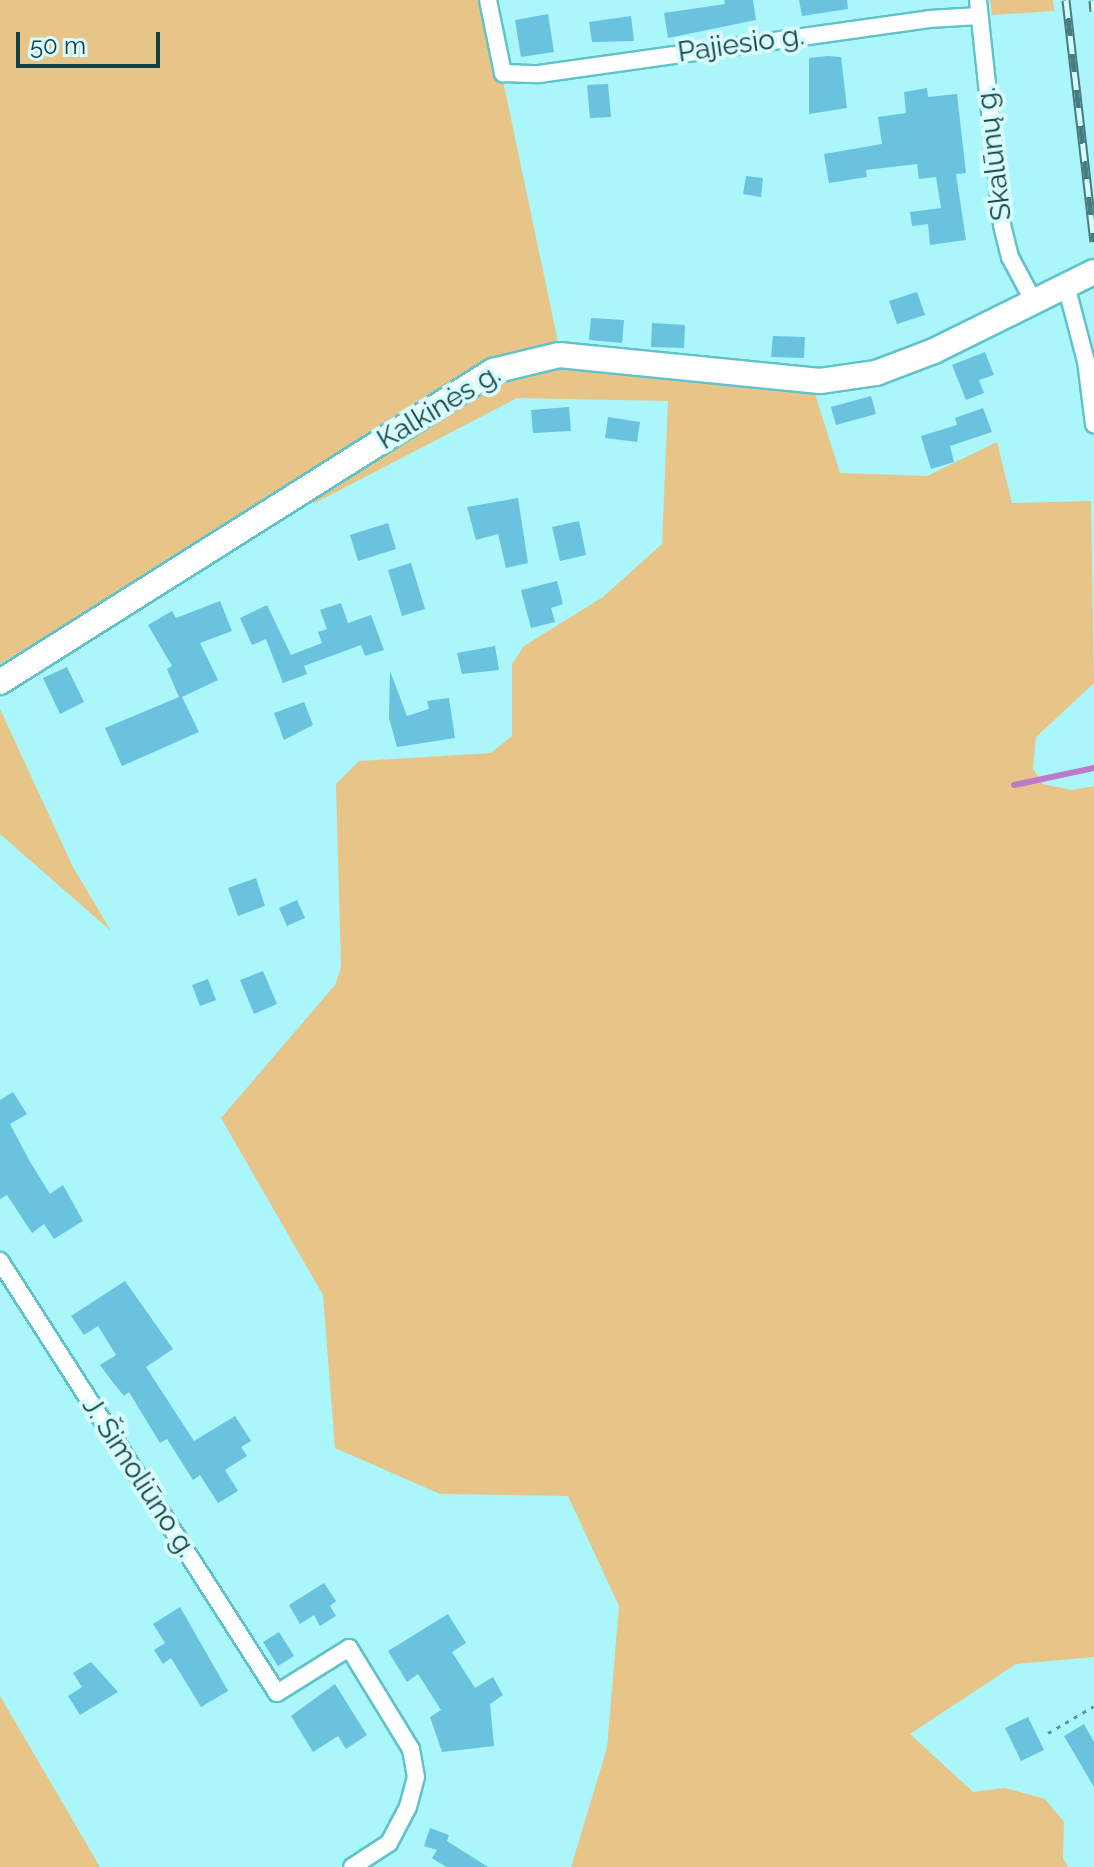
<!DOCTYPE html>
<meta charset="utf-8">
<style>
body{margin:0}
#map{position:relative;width:1094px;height:1867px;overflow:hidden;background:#aaf6fb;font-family:Raleway,sans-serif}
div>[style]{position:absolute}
.green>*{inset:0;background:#e7c488}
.stream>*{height:6px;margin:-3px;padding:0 3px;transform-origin:3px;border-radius:3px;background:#bd79cb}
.building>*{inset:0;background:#69c2de}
.path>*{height:3px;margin-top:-1.5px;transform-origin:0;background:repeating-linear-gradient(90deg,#599396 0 4px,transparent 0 10px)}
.roads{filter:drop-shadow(2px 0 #5fc3c9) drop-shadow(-2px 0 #5fc3c9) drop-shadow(0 2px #5fc3c9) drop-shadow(0 -2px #5fc3c9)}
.street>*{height:16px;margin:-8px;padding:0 8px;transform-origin:8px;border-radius:8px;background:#fff}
.primary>*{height:24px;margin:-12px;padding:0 12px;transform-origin:12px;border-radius:12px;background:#fff}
.rail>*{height:9px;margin-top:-4.5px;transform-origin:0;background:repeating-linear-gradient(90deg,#d8fcfe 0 18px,#477d80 0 36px);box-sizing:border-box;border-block:2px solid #477d80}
span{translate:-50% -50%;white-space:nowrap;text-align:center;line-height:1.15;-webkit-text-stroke:8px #d8fcfe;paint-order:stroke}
.street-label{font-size:28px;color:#164143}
.scale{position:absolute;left:16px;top:32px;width:144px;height:36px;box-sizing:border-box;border:4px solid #164143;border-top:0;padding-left:10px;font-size:24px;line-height:28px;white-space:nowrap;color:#164143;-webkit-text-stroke:6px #d8fcfe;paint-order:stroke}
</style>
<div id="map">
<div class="green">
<i style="clip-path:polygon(0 0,486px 0,558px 342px,501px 357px,0 664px)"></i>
<i style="clip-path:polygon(990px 0,1053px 0,1054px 11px,992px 15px)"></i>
<i style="clip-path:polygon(552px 364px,814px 391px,840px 473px,927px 476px,997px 442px,1012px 503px,1091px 501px,1094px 683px,1036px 737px,1033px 769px,1043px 784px,1072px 790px,1094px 786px,1094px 1657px,1016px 1664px,910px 1734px,973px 1792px,1005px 1788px,1045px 1799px,1064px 1822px,1063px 1858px,1068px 1867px,571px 1867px,607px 1748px,619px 1606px,568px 1496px,440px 1494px,335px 1448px,323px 1295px,221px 1118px,335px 985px,341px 968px,336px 784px,359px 761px,491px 753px,512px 736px,512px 664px,524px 646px,603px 597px,662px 544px,668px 401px,517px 398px,313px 504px,318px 488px,517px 373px)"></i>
<i style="clip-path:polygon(0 709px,73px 867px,111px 931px,0 834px)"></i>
<i style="clip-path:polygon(0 1696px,100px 1867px,0 1867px)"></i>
</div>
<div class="stream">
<i style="left:1014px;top:785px;width:82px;rotate:-12deg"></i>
</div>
<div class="building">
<i style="clip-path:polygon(724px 0,753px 0,756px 20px,668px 38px,664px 13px,725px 4px)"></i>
<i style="clip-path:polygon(799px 0,847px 0,848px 9px,802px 16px)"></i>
<i style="clip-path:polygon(548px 14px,554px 52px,521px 57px,515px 20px)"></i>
<i style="clip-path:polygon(631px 16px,634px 41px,592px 42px,589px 22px)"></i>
<i style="clip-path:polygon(828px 56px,841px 57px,847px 108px,809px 114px,809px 58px)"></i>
<i style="clip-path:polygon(608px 84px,611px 117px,590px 118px,587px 85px)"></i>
<i style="clip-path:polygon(927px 88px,928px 97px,957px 94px,966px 173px,956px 174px,966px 240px,930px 245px,928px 224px,912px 226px,910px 212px,941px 208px,936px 177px,919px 179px,917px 164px,866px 170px,867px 177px,829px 183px,824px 154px,882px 144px,878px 117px,906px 113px,904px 92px)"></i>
<i style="clip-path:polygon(746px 176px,763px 178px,761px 197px,743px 194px)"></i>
<i style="clip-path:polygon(917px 292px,925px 315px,897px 324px,889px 301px)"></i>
<i style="clip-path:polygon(591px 318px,624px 320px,622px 343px,589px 340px)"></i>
<i style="clip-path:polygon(652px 323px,685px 325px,684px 348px,651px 347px)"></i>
<i style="clip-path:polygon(773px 336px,805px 337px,804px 358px,771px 357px)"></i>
<i style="clip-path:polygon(985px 352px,994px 375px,979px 380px,984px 393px,966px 400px,952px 365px)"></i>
<i style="clip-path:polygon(871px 396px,876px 414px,836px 425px,831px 407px)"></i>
<i style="clip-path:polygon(569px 407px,571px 431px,533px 433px,531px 410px)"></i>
<i style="clip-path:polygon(983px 408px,992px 432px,950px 446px,954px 462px,931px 469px,921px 436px,957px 425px,955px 418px)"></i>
<i style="clip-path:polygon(608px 417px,640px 422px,637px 442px,605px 438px)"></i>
<i style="clip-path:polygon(518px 498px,528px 563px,506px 568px,498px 534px,476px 540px,467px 507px)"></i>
<i style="clip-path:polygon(579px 521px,586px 555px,560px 561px,552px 527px)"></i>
<i style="clip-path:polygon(388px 523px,396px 549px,358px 561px,350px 535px)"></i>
<i style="clip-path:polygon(411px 563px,425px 609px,402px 616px,388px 570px)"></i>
<i style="clip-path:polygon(557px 581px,563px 604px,551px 608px,555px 622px,531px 628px,521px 590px)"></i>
<i style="clip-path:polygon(220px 601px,232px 631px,200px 643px,218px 680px,182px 697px,199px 732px,122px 766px,105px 728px,179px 697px,167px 669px,172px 666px,148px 625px,172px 611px,176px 618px)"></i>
<i style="clip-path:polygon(341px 603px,348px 623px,371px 615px,384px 650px,365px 656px,361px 645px,304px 666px,307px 674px,283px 683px,266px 639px,252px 645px,240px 618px,267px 605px,291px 655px,322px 643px,318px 632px,327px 629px,320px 610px)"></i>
<i style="clip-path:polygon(495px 646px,499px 670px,462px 674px,457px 653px)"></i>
<i style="clip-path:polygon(67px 667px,84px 702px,60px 714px,43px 678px)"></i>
<i style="clip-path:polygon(390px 671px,407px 716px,429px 709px,427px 701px,449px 698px,455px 738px,397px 747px,389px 718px)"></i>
<i style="clip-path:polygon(304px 702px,313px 725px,284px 740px,274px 713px)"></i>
<i style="clip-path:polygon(256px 878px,265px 906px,238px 916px,228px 888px)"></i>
<i style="clip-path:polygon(297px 900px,305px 918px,287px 926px,279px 908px)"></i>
<i style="clip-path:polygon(263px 971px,277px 1004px,254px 1014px,240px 980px)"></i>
<i style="clip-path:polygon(208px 979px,216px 1000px,200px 1006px,192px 985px)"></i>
<i style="clip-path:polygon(13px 1092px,27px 1114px,10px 1124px,29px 1160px,50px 1194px,63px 1185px,83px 1221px,54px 1239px,44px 1224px,32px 1233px,7px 1195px,0 1199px,0 1100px)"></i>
<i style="clip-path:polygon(125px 1281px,173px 1349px,146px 1367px,194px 1441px,235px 1416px,251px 1441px,241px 1447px,247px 1456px,225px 1470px,238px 1491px,218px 1503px,200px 1475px,193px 1480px,167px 1439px,160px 1443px,129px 1392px,124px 1396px,111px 1380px,100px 1365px,116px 1355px,98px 1326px,84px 1335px,71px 1316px)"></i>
<i style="clip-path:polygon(324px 1583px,336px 1601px,330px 1606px,336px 1616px,320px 1626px,314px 1615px,300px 1624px,289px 1605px)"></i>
<i style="clip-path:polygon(180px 1607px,228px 1691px,201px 1707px,171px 1658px,163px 1664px,154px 1650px,165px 1643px,153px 1624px)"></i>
<i style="clip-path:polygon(448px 1614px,466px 1643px,452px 1652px,475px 1688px,493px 1677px,503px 1695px,490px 1704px,494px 1746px,442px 1752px,430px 1717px,441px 1710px,418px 1674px,407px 1682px,388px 1651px)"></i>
<i style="clip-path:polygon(279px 1632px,294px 1656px,278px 1666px,263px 1642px)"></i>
<i style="clip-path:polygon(91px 1662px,118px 1692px,80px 1715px,68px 1696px,82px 1687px,73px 1673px)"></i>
<i style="clip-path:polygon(335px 1684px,367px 1735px,346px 1749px,338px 1736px,313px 1752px,291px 1716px)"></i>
<i style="clip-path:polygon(1028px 1717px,1044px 1750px,1021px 1761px,1005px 1728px)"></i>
<i style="clip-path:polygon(1084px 1724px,1094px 1742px,1094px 1787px,1064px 1736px)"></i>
<i style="clip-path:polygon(430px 1828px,449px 1835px,447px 1841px,488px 1867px,446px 1867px,432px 1858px,437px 1850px,424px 1846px)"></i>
</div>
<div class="path">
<i style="left:1048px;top:1733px;width:53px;rotate:-30.4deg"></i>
</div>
<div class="roads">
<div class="street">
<i style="left:488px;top:0;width:75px;rotate:78.4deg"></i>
<i style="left:503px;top:73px;width:36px;rotate:2deg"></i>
<i style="left:539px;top:74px;width:394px;rotate:-8deg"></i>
<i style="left:929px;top:19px;width:50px;rotate:-3.4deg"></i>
<i style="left:978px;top:0;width:226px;rotate:83.9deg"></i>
<i style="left:1002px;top:225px;width:33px;rotate:76deg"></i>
<i style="left:1010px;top:257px;width:51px;rotate:61.9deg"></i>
<i style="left:1066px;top:285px;width:79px;rotate:75.3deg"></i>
<i style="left:1086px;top:361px;width:64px;rotate:82.8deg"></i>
<i style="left:0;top:1261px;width:513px;rotate:57.33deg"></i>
<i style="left:277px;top:1693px;width:85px;rotate:-32deg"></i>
<i style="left:349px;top:1648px;width:119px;rotate:58.5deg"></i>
<i style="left:411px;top:1749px;width:28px;rotate:80deg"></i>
<i style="left:416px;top:1777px;width:31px;rotate:105deg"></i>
<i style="left:408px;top:1807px;width:41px;rotate:117.8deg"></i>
<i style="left:389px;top:1843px;width:44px;rotate:147deg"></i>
</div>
<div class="primary">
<i style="left:0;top:682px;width:583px;rotate:-32.25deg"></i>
<i style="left:493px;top:371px;width:68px;rotate:-13.6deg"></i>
<i style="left:559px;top:355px;width:262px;rotate:5.7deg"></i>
<i style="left:820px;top:381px;width:57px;rotate:-8.1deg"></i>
<i style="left:876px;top:373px;width:62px;rotate:-20.8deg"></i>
<i style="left:934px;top:351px;width:178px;rotate:-26.3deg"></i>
</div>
</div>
<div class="rail">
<i style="left:1066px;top:0;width:243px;rotate:83.4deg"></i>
<i style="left:1093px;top:0;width:11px;rotate:85deg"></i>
</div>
<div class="street-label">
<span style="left:741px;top:44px;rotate:-8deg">Pajiesio g.</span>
<span style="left:994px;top:154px;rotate:-97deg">Skalūnų g.</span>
<span style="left:439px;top:407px;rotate:-31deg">Kalkinės g.</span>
<span style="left:139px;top:1477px;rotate:57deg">J. Šimoliūno g.</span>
</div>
<div class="scale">50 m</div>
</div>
